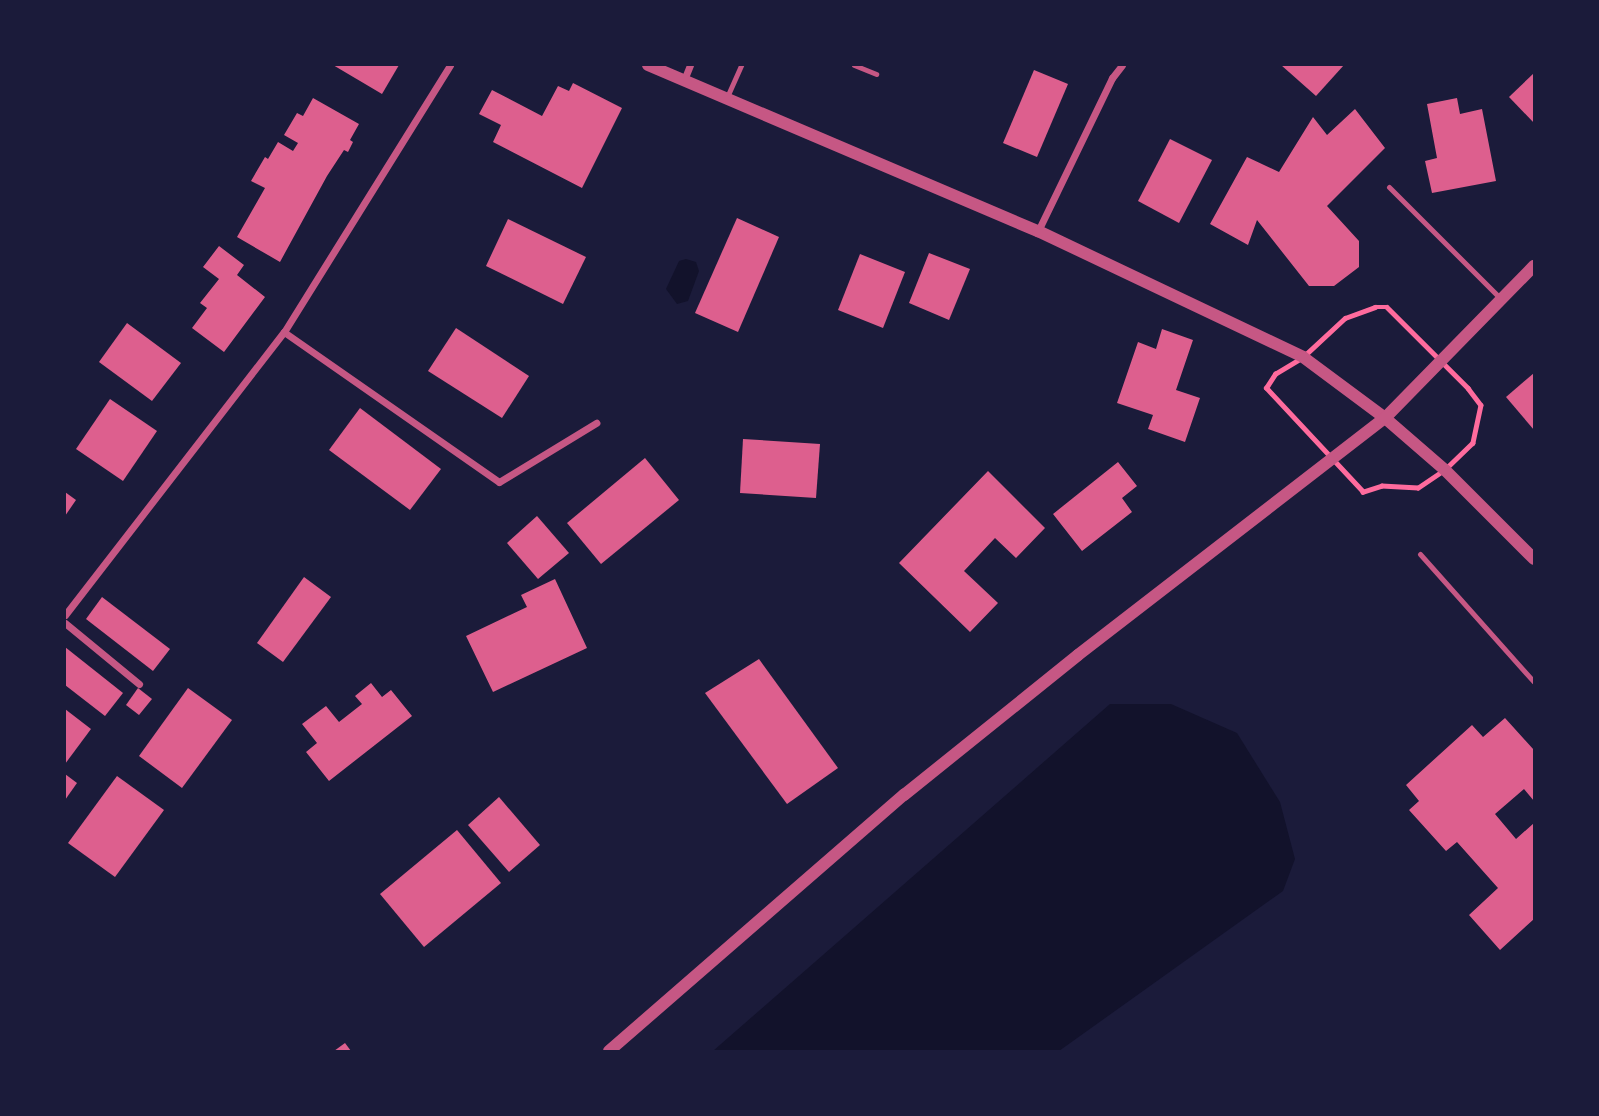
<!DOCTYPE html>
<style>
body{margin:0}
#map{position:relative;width:1599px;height:1116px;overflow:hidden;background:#1b1b3a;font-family:Overpass,sans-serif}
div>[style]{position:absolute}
.water>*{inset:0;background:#12122b}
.building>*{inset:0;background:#dd5f8e}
.path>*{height:4.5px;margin:-2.25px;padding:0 2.25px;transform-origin:2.25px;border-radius:2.25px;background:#ff6b9d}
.service>*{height:5px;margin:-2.5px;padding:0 2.5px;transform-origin:2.5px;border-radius:2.5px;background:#c65784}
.minor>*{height:7px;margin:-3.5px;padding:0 3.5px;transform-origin:3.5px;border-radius:3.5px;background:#c65784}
.tertiary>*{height:12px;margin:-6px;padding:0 6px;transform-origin:6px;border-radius:6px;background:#c65784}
span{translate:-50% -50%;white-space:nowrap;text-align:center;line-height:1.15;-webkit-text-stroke:6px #1b1b3a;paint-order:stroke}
.frame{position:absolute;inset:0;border:66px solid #1b1b3a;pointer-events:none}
</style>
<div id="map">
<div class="water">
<i style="clip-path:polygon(686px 259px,696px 262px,699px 271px,688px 301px,677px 304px,666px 289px,679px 261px)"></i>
<i style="clip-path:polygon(1110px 704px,1171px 704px,1237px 733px,1280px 802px,1295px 859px,1283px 891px,1059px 1051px,713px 1051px)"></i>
</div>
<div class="building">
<i style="clip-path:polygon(333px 65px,399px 65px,382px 94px)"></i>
<i style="clip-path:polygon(1281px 65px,1344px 65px,1316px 96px)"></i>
<i style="clip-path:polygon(1034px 70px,1068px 84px,1037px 157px,1003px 143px)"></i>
<i style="clip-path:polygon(1534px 73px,1534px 123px,1509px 97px)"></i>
<i style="clip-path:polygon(573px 83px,622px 108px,582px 188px,493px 142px,501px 125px,479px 114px,492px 90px,542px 116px,558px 86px,569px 91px)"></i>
<i style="clip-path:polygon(313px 98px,359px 124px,350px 140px,353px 142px,348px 152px,344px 150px,327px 176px,280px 262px,237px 237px,265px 188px,251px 181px,265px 157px,268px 159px,278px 142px,293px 151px,298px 143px,284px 135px,297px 113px,303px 116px)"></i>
<i style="clip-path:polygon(1457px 98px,1460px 114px,1482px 109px,1496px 181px,1432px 193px,1425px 161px,1437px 158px,1427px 104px)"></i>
<i style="clip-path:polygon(1355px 109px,1385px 148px,1327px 206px,1359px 241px,1359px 267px,1334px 286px,1309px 286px,1257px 220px,1248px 245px,1210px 224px,1247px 157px,1279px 172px,1313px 117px,1327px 135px)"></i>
<i style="clip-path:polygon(1170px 139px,1212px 160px,1179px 223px,1138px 201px)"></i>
<i style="clip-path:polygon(737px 218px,779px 237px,738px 332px,695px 313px)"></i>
<i style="clip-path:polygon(508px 219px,586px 257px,563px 304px,486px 266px)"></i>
<i style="clip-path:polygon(219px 246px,244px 265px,237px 275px,265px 297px,224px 352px,192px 328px,207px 308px,200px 303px,219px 279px,203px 267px)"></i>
<i style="clip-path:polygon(929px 253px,970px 269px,949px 320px,909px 303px)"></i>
<i style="clip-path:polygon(860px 254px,905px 272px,883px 328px,838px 310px)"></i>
<i style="clip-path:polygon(127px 323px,181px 363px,152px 401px,99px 362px)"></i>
<i style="clip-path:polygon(456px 328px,529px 376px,502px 418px,428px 371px)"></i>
<i style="clip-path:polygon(1162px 329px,1193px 340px,1176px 390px,1200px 398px,1185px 442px,1148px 429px,1153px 415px,1117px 403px,1138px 342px,1156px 349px)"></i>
<i style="clip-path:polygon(1534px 373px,1534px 430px,1506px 397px)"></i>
<i style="clip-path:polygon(110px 399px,157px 431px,123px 481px,76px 449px)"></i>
<i style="clip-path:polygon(360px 408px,441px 469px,410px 510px,329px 450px)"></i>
<i style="clip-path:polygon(743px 439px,820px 444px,816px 498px,740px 493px)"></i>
<i style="clip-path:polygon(645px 458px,679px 500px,601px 564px,567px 523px)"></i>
<i style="clip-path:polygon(1118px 462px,1137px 486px,1122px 498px,1132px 512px,1082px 551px,1053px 514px)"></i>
<i style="clip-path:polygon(988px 471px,1045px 528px,1016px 558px,995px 538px,964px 571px,998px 603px,970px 632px,899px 563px)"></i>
<i style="clip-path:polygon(65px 492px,76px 500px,65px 516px)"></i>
<i style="clip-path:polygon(537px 516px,569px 553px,538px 579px,507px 543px)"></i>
<i style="clip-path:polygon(304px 577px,331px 597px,283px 662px,257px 643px)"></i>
<i style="clip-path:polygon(555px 579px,587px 648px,493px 692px,466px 636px,527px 607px,521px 595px)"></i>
<i style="clip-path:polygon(102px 597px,170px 649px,153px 671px,86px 619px)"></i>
<i style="clip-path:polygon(65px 647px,123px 693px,105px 716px,65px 685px)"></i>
<i style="clip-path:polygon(759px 659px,838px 768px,787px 804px,705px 693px)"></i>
<i style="clip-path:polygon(371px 683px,382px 697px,391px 690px,412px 716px,329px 781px,306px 752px,317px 743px,302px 724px,326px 706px,339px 722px,362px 704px,355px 696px)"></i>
<i style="clip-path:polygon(138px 688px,152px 699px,139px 715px,126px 705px)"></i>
<i style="clip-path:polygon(188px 688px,232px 720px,182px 788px,139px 756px)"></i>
<i style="clip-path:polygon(65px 709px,91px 729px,65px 764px)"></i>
<i style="clip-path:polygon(1505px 718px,1534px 750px,1534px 801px,1524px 789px,1495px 814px,1516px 839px,1534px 823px,1534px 919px,1500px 950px,1469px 915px,1498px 888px,1457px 842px,1446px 851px,1409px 810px,1419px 801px,1406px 785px,1472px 725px,1483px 737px)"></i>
<i style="clip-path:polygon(65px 774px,77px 783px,65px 800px)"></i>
<i style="clip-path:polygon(117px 776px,164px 810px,115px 877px,68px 843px)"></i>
<i style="clip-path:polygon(499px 797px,540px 845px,509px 872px,468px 825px)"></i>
<i style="clip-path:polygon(457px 830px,501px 883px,424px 947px,380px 894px)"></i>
<i style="clip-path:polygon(345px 1043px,351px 1051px,334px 1051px)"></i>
</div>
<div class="path">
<i style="left:1375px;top:307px;width:12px"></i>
<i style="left:1387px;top:307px;width:115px;rotate:45deg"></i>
<i style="left:1468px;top:388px;width:21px;rotate:53deg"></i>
<i style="left:1481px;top:405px;width:39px;rotate:102deg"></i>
<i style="left:1473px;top:443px;width:39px;rotate:136deg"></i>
<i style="left:1445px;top:470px;width:32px;rotate:146deg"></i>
<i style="left:1418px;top:488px;width:36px;rotate:-177deg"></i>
<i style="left:1382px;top:486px;width:20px;rotate:162deg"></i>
<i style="left:1363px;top:492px;width:142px;rotate:-133deg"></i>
<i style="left:1266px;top:388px;width:17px;rotate:-57deg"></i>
<i style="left:1275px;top:374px;width:33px;rotate:-31deg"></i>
<i style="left:1303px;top:357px;width:57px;rotate:-42.9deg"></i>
<i style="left:1345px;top:318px;width:32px;rotate:-20deg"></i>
</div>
<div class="service">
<i style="left:854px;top:65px;width:24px;rotate:22deg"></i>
<i style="left:727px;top:97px;width:35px;rotate:-66deg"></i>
<i style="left:1389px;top:187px;width:160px;rotate:45deg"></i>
<i style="left:1420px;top:554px;width:171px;rotate:48.3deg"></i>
</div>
<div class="minor">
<i style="left:684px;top:80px;width:16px;rotate:-68deg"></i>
<i style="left:1038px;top:231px;width:170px;rotate:-64.2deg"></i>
<i style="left:1112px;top:78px;width:16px;rotate:-52deg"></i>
<i style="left:284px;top:332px;width:262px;rotate:34.9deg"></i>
<i style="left:499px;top:482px;width:114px;rotate:-31.3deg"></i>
<i style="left:65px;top:615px;width:358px;rotate:-52.3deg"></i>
<i style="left:284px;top:332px;width:314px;rotate:-58.1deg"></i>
<i style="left:65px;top:623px;width:96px;rotate:39.5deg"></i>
</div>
<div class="tertiary">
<i style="left:648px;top:65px;width:424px;rotate:23.1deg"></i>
<i style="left:1038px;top:231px;width:293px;rotate:25.4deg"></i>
<i style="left:1303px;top:357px;width:102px;rotate:36.6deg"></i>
<i style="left:1385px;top:418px;width:79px;rotate:40.9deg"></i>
<i style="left:1445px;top:470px;width:126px;rotate:45deg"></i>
<i style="left:609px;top:1051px;width:391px;rotate:-41deg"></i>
<i style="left:904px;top:795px;width:223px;rotate:-38.8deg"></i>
<i style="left:1078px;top:655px;width:388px;rotate:-37.7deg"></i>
<i style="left:1385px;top:418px;width:213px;rotate:-45.6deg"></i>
</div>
<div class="frame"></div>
</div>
